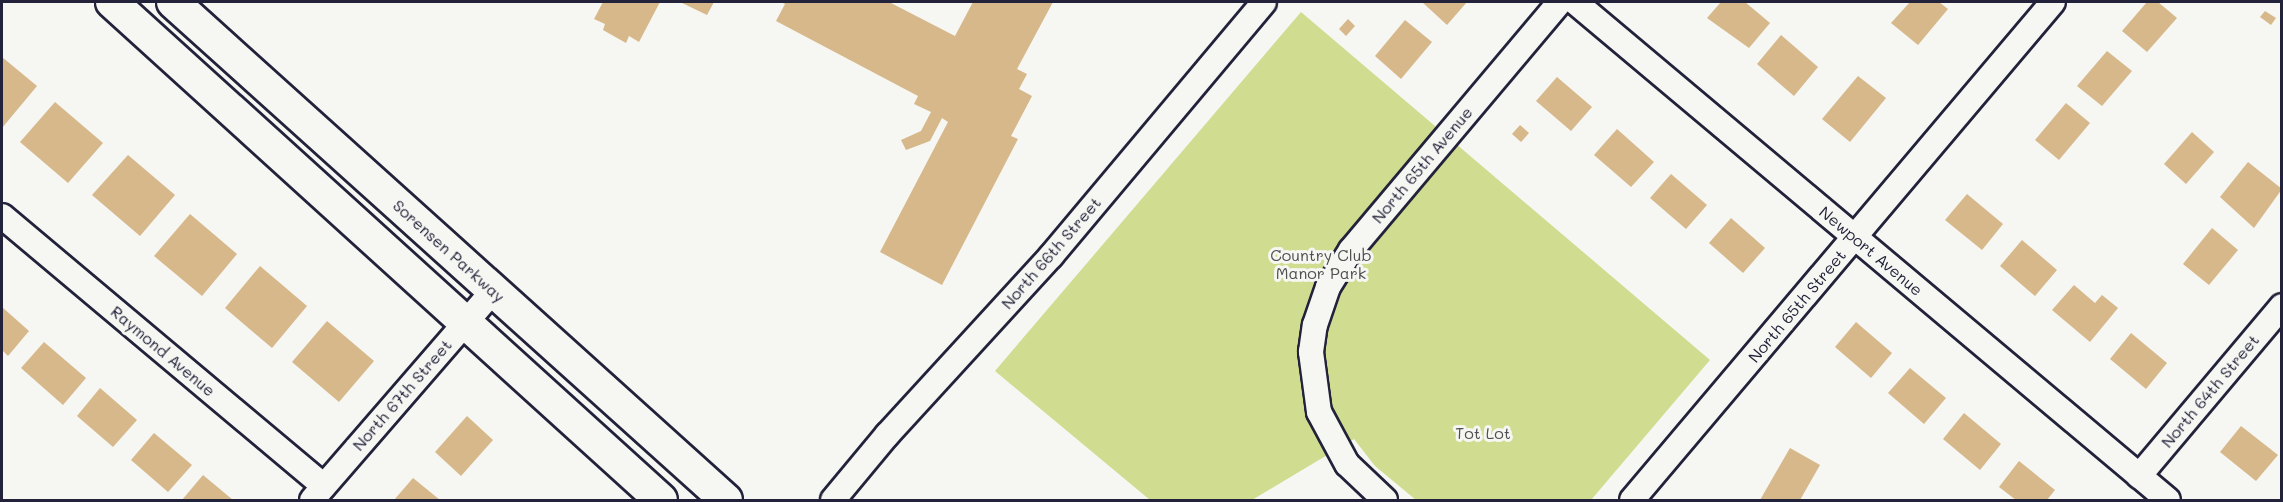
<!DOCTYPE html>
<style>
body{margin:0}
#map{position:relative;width:2283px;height:502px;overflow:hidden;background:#f6f6f2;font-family:Mali,sans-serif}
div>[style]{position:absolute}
.green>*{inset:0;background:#d0dc8f}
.building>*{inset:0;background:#d6b88a}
.roads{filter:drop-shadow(2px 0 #22223b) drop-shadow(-2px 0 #22223b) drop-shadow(0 2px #22223b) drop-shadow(0 -2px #22223b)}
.minor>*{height:24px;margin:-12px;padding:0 12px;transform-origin:12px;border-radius:12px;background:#f6f6f2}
.major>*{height:32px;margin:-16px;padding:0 16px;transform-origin:16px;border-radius:16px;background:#f6f6f2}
span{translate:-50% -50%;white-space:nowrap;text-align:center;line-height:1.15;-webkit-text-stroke:6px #f6f6f2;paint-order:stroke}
.street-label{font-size:16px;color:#22223b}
.park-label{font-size:16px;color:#4e5050}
.frame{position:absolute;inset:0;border:3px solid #22223b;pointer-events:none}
</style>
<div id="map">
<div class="green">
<i style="clip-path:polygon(1301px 12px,1710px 360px,1591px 500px,1416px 500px,1375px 466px,1354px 439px,1252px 500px,1150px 500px,995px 371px)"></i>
</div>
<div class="building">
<i style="clip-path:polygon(603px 2px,660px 2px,639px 42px,629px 36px,626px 43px,603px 30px,605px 24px,594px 19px)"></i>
<i style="clip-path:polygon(680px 2px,714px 2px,707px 15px)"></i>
<i style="clip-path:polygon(781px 2px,889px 2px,955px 36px,973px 2px,1053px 2px,1017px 69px,1027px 74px,1019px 89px,1032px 96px,1011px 136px,1018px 139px,942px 285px,880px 252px,948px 122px,942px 118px,930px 141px,906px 150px,901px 140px,921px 131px,931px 112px,914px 104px,918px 96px,776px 21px,785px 4px)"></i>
<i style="clip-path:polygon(1422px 2px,1467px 2px,1447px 25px)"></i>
<i style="clip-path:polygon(1721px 2px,1745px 2px,1770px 23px,1749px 48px,1707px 18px)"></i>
<i style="clip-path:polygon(1910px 2px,1939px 2px,1948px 9px,1918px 45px,1891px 23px)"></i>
<i style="clip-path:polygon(2147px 2px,2158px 2px,2177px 18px,2147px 52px,2122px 31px)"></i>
<i style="clip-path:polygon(2265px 11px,2276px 18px,2271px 25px,2260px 17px)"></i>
<i style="clip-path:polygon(1348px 19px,1355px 26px,1346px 36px,1339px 29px)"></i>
<i style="clip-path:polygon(1405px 20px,1432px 42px,1401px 79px,1375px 56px)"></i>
<i style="clip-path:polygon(1781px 35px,1818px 67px,1794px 96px,1757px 64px)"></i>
<i style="clip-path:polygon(2107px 51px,2132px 71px,2102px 106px,2077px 86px)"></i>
<i style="clip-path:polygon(2px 57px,37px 86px,2px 128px)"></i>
<i style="clip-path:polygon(1858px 76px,1886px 98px,1850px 142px,1822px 119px)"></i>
<i style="clip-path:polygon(1557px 77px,1592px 107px,1571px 131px,1536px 101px)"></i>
<i style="clip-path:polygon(55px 102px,103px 143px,68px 183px,20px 142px)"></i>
<i style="clip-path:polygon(2066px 103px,2090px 123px,2059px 160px,2035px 140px)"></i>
<i style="clip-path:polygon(1520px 125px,1529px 133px,1521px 142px,1512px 134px)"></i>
<i style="clip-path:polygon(1617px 129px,1654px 162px,1631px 187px,1594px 155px)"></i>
<i style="clip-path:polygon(2192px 132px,2214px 152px,2186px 184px,2164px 164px)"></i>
<i style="clip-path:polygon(128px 155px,175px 195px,140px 236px,92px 195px)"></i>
<i style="clip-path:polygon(2248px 162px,2282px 189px,2254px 228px,2220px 197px)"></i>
<i style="clip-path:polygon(1671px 174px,1707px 205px,1686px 229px,1650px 198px)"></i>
<i style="clip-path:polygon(1967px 194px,2003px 224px,1982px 250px,1945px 220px)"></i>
<i style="clip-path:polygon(190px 214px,237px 254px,202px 296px,154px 256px)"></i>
<i style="clip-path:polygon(1731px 218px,1765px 248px,1743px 273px,1709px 243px)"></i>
<i style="clip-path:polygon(2212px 228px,2238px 250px,2209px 285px,2183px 264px)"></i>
<i style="clip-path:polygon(2022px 240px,2057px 270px,2035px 296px,2000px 266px)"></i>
<i style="clip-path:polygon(260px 266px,307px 306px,272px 348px,225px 308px)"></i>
<i style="clip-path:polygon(2074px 285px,2095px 303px,2102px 295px,2118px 308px,2090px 342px,2052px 310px)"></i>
<i style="clip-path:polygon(2px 307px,29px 331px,8px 356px,2px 350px)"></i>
<i style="clip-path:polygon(327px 321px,374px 361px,339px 402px,292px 362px)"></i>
<i style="clip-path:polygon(1856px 322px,1892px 353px,1871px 378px,1835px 347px)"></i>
<i style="clip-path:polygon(2131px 333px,2167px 363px,2146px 389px,2110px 359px)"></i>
<i style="clip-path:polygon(44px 342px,86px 378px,63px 405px,21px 368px)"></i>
<i style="clip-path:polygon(1910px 368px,1946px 398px,1924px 424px,1888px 393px)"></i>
<i style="clip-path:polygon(100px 388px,137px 420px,113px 447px,77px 416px)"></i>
<i style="clip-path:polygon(1964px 413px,2001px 444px,1980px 470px,1943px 439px)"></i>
<i style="clip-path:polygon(467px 416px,493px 440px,461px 476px,435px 452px)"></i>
<i style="clip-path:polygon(2241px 426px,2278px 455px,2256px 481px,2220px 452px)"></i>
<i style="clip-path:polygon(154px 433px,192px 465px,168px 492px,131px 460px)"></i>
<i style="clip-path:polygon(1790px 448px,1820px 465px,1800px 500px,1760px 500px)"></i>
<i style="clip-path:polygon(2019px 461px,2055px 490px,2047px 500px,2016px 500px,1999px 487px)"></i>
<i style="clip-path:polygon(203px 475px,233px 500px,182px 500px)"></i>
<i style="clip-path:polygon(413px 478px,440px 500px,394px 500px)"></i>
</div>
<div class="roads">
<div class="minor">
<i style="left:1575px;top:2px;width:774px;rotate:40.02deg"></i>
<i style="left:2px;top:216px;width:420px;rotate:40deg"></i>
<i style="left:2139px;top:476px;width:222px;rotate:-49.9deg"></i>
<i style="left:312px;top:500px;width:276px;rotate:-49.1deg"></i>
<i style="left:833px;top:500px;width:85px;rotate:-50.3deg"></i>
<i style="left:887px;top:435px;width:243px;rotate:-47.5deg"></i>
<i style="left:1051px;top:256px;width:331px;rotate:-50deg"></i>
<i style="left:1385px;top:500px;width:52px;rotate:-136.5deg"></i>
<i style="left:1347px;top:464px;width:59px;rotate:-118.3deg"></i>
<i style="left:1319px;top:412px;width:61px;rotate:-97.6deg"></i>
<i style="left:1311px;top:352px;width:27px;rotate:-82deg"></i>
<i style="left:1315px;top:325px;width:40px;rotate:-71.1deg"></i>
<i style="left:1328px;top:287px;width:44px;rotate:-58.1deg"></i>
<i style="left:1351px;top:250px;width:324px;rotate:-49.9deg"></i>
<i style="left:1632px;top:500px;width:652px;rotate:-49.79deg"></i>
</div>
<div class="major">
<i style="left:112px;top:2px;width:741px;rotate:42.21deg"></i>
<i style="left:173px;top:2px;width:744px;rotate:42deg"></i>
</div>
</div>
<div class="street-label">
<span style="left:1422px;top:165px;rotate:-50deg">North 65th Avenue</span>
<span style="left:449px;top:251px;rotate:42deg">Sorensen Parkway</span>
<span style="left:1871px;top:251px;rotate:40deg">Newport Avenue</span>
<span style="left:1051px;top:253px;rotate:-49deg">North 66th Street</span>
<span style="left:1797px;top:306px;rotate:-50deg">North 65th Street</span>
<span style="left:163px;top:351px;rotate:40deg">Raymond Avenue</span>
<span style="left:2210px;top:391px;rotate:-50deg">North 64th Street</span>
<span style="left:402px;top:395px;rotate:-49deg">North 67th Street</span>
</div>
<div class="park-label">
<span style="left:1321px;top:264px">Country Club<br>Manor Park</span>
<span style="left:1483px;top:433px">Tot Lot</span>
</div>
<div class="frame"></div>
</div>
